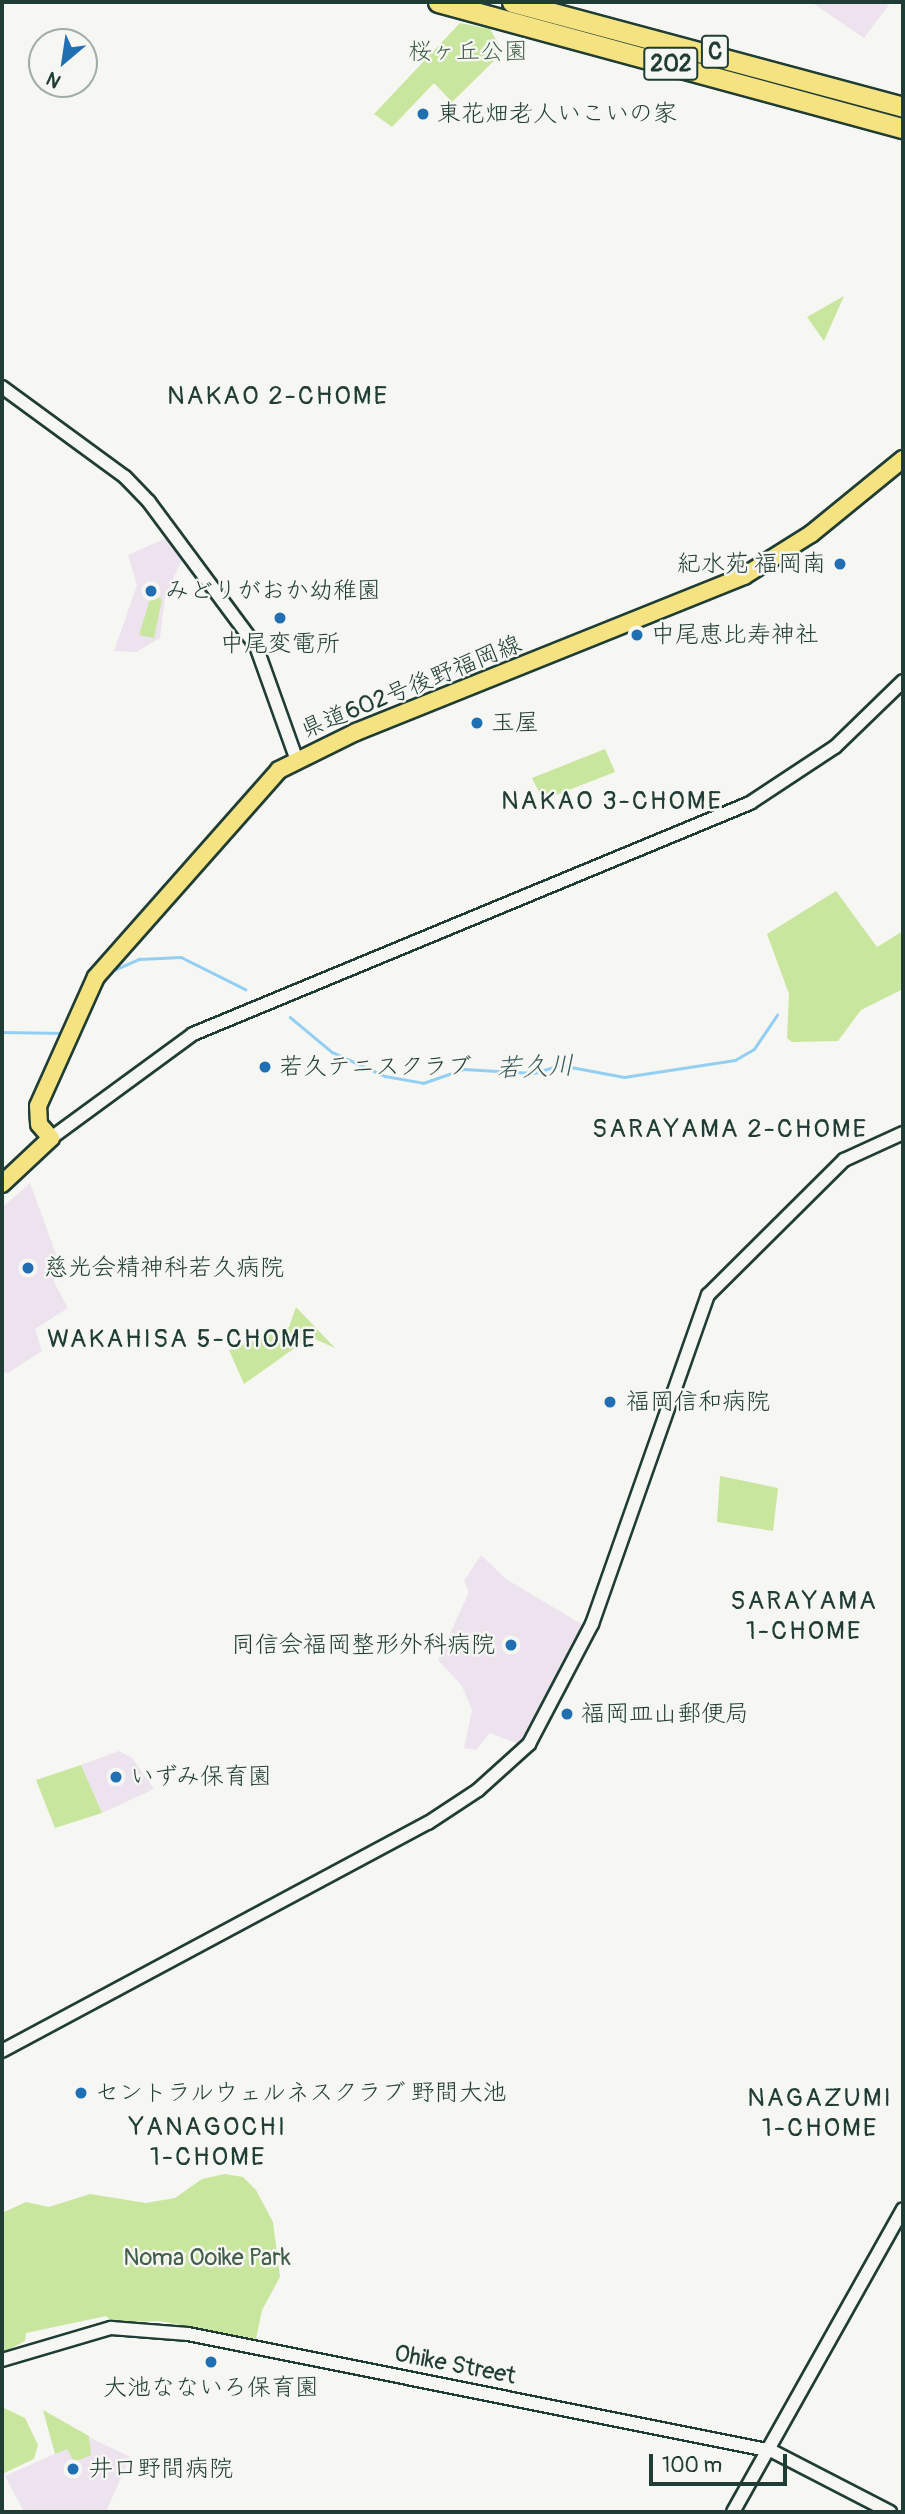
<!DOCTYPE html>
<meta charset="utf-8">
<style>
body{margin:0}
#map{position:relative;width:905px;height:2514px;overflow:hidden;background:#f6f6f2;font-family:Pangolin,"Klee One",sans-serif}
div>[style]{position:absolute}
.built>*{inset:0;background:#ede3ee}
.green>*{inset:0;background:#c9e69e}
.stream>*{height:2.5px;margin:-1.25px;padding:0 1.25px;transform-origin:1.25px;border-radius:1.25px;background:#92cff3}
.roads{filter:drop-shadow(2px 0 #1f3d34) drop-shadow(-2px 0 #1f3d34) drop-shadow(0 2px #1f3d34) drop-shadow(0 -2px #1f3d34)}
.minor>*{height:12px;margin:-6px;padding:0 6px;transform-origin:6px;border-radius:6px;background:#f6f6f2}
.major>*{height:16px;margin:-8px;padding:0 8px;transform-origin:8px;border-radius:8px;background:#f5e382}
.highway>*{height:19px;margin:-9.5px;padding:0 9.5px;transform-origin:9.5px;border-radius:9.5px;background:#f5e382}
.dots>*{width:19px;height:19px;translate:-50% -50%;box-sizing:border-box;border:4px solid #f6f6f2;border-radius:50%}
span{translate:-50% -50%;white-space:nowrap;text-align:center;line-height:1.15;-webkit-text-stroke:5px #f6f6f2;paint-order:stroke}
.shield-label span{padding:2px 5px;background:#f6f6f2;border:2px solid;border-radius:5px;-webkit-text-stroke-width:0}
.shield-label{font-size:23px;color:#1f3d34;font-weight:700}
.park-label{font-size:24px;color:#415f49}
.poi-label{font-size:24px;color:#1f3d34}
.left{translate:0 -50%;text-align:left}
.right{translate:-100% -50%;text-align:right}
.street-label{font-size:24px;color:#1f3d34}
.neighbourhood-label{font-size:26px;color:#1f3d34;letter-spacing:2px}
.water-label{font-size:26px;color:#365a5a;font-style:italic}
.frame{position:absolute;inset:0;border:4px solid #1f3d34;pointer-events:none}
.north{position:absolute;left:28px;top:28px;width:70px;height:70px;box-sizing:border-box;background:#f6f6f2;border:2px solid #a0aca6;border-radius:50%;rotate:209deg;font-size:19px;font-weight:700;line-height:28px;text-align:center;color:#1f3d34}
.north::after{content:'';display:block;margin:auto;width:24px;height:32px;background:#1f6fb2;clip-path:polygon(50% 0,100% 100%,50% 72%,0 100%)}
.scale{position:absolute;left:649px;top:2454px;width:138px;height:32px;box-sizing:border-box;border:4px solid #1f3d34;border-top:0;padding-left:9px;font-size:21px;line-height:24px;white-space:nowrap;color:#1f3d34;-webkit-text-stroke:5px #f6f6f2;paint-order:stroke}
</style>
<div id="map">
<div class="built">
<i style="clip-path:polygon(811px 2px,891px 2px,864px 38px)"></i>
<i style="clip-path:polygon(166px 538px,182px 559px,165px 598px,160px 638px,136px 652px,114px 651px,137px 585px,128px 555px)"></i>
<i style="clip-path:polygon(30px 1183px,56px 1254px,54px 1282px,68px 1308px,35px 1329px,42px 1351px,8px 1373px,2px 1372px,2px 1208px)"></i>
<i style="clip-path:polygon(481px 1555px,506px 1579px,583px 1625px,555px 1692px,521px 1745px,490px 1733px,476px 1750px,464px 1748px,472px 1710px,462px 1686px,438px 1660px,469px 1592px,464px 1581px)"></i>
<i style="clip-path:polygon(119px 1751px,132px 1758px,154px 1789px,102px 1813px,81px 1765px)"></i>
<i style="clip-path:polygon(89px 2437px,130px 2457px,106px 2512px,24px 2512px,5px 2476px,68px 2448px,90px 2454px)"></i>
</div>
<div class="green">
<i style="clip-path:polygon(460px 23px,490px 29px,503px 52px,452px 102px,434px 83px,392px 127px,374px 114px)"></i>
<i style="clip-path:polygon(844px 296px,824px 341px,807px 317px)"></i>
<i style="clip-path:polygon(151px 596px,162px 599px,154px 638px,139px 635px)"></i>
<i style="clip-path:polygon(605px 749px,615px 772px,543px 800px,532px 778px)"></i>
<i style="clip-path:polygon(836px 891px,877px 947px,903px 931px,903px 989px,861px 1010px,838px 1041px,792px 1042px,787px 1038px,789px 994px,767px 934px)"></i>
<i style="clip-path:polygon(296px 1307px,335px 1348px,310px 1337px,244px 1384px,229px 1350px,289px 1327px)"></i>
<i style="clip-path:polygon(720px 1476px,778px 1488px,773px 1531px,717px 1522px)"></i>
<i style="clip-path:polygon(81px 1765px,102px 1813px,55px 1828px,36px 1780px)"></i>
<i style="clip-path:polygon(225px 2174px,243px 2177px,256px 2190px,273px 2222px,280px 2277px,262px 2310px,256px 2339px,160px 2321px,112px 2322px,106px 2316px,26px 2333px,25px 2341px,2px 2353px,2px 2213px,26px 2202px,49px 2207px,90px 2194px,146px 2203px,175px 2198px,202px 2179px)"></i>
<i style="clip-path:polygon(2px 2407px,25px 2418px,38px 2445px,34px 2459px,2px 2474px)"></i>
<i style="clip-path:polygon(43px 2410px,89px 2436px,91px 2455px,74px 2462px,67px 2449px,55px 2454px)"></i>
</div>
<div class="stream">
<i style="left:112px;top:971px;width:30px;rotate:-24deg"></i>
<i style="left:139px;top:959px;width:42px;rotate:-2.7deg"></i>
<i style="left:181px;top:957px;width:72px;rotate:26.6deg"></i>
<i style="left:94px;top:1000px;width:25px;rotate:-63deg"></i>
<i style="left:290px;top:1017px;width:55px;rotate:39.8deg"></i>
<i style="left:332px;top:1052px;width:58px;rotate:24.4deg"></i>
<i style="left:385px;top:1076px;width:39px;rotate:10deg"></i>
<i style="left:423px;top:1083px;width:43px;rotate:-18.9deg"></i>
<i style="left:464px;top:1069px;width:70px;rotate:3.3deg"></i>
<i style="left:534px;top:1073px;width:27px;rotate:-17deg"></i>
<i style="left:560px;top:1065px;width:65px;rotate:10.6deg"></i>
<i style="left:624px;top:1077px;width:112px;rotate:-8.7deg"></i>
<i style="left:735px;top:1060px;width:22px;rotate:-30deg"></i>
<i style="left:754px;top:1049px;width:41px;rotate:-55.9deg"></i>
<i style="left:2px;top:1032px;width:61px;rotate:0.9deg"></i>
</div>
<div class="roads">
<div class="minor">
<i style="left:2px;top:387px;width:152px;rotate:36.2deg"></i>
<i style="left:125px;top:477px;width:35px;rotate:46deg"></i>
<i style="left:149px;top:502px;width:179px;rotate:53.4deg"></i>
<i style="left:256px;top:646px;width:119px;rotate:70.3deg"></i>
<i style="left:51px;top:1138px;width:176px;rotate:-36.2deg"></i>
<i style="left:193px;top:1034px;width:603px;rotate:-22.52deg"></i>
<i style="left:750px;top:803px;width:102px;rotate:-33.4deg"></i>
<i style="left:835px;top:747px;width:95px;rotate:-44.1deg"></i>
<i style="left:2px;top:2051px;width:483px;rotate:-28.2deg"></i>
<i style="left:428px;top:1823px;width:60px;rotate:-33.4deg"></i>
<i style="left:478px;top:1790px;width:69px;rotate:-42deg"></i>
<i style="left:529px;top:1744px;width:136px;rotate:-62.3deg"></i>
<i style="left:592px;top:1624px;width:349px;rotate:-70.6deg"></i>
<i style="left:708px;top:1295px;width:192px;rotate:-44.8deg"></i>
<i style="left:844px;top:1160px;width:65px;rotate:-24.6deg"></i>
<i style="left:2px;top:2360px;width:114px;rotate:-16.4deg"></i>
<i style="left:111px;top:2328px;width:77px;rotate:4.5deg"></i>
<i style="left:188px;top:2334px;width:596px;rotate:11.33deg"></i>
<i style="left:772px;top:2451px;width:133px;rotate:27.3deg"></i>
<i style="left:733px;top:2512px;width:347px;rotate:-60.7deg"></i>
</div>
<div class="major">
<i style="left:2px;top:1184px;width:67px;rotate:-43.2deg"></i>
<i style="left:51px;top:1138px;width:18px;rotate:-131deg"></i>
<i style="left:39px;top:1124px;width:18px;rotate:-93deg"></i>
<i style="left:38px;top:1106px;width:141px;rotate:-65.8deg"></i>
<i style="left:96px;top:977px;width:276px;rotate:-48.5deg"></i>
<i style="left:279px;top:770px;width:86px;rotate:-26.3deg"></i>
<i style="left:356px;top:732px;width:418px;rotate:-21.9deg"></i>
<i style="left:744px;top:576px;width:79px;rotate:-32.1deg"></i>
<i style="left:811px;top:534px;width:119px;rotate:-39.2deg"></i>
</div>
<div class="highway">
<i style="left:438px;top:2px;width:482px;rotate:15.2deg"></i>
<i style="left:512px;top:2px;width:405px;rotate:15deg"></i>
</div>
</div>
<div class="dots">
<i style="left:423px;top:114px;background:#1f6fb2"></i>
<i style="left:840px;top:564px;background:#1f6fb2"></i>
<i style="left:151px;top:591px;background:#1f6fb2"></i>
<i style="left:280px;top:618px;background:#1f6fb2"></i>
<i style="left:637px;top:635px;background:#1f6fb2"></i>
<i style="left:477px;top:723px;background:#1f6fb2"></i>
<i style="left:265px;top:1067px;background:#1f6fb2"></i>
<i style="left:28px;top:1268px;background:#1f6fb2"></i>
<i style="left:610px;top:1402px;background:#1f6fb2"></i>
<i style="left:511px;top:1645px;background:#1f6fb2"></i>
<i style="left:567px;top:1714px;background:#1f6fb2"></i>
<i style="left:116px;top:1777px;background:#1f6fb2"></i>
<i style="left:81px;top:2093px;background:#1f6fb2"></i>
<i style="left:211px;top:2362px;background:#1f6fb2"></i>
<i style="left:73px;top:2469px;background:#1f6fb2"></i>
</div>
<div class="shield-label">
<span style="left:715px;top:52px">C</span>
<span style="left:671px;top:64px">202</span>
</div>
<div class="park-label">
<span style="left:468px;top:52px">桜ヶ丘公園</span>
<span style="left:207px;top:2258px">Noma Ooike Park</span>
</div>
<div class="poi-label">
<span class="left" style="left:437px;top:114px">東花畑老人いこいの家</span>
<span class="right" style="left:826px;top:564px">紀水苑 福岡南</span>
<span class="left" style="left:165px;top:591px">みどりがおか幼稚園</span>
<span class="left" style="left:651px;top:635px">中尾恵比寿神社</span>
<span style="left:280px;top:644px">中尾変電所</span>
<span class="left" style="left:491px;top:723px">玉屋</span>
<span class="left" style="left:279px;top:1067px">若久テニスクラブ</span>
<span class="left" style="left:44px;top:1268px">慈光会精神科若久病院</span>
<span class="left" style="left:626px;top:1402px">福岡信和病院</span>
<span class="right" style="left:495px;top:1645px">同信会福岡整形外科病院</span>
<span class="left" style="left:581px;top:1714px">福岡皿山郵便局</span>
<span class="left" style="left:130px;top:1777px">いずみ保育園</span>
<span class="left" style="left:95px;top:2093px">セントラルウェルネスクラブ 野間大池</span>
<span style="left:211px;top:2388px">大池なないろ保育園</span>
<span class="left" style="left:89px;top:2469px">井口野間病院</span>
</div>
<div class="street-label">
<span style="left:411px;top:687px;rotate:-22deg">県道602号後野福岡線</span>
<span style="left:455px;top:2365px;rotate:11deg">Ohike Street</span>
</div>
<div class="neighbourhood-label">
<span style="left:278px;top:397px">NAKAO 2-CHOME</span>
<span style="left:612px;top:802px">NAKAO 3-CHOME</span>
<span style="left:730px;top:1130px">SARAYAMA 2-CHOME</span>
<span style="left:182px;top:1340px">WAKAHISA 5-CHOME</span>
<span style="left:804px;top:1617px">SARAYAMA<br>1-CHOME</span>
<span style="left:820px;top:2114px">NAGAZUMI<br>1-CHOME</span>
<span style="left:208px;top:2143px">YANAGOCHI<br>1-CHOME</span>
</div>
<div class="water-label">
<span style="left:535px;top:1068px;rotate:-2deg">若久川</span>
</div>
<div class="frame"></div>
<div class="north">N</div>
<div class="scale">100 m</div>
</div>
